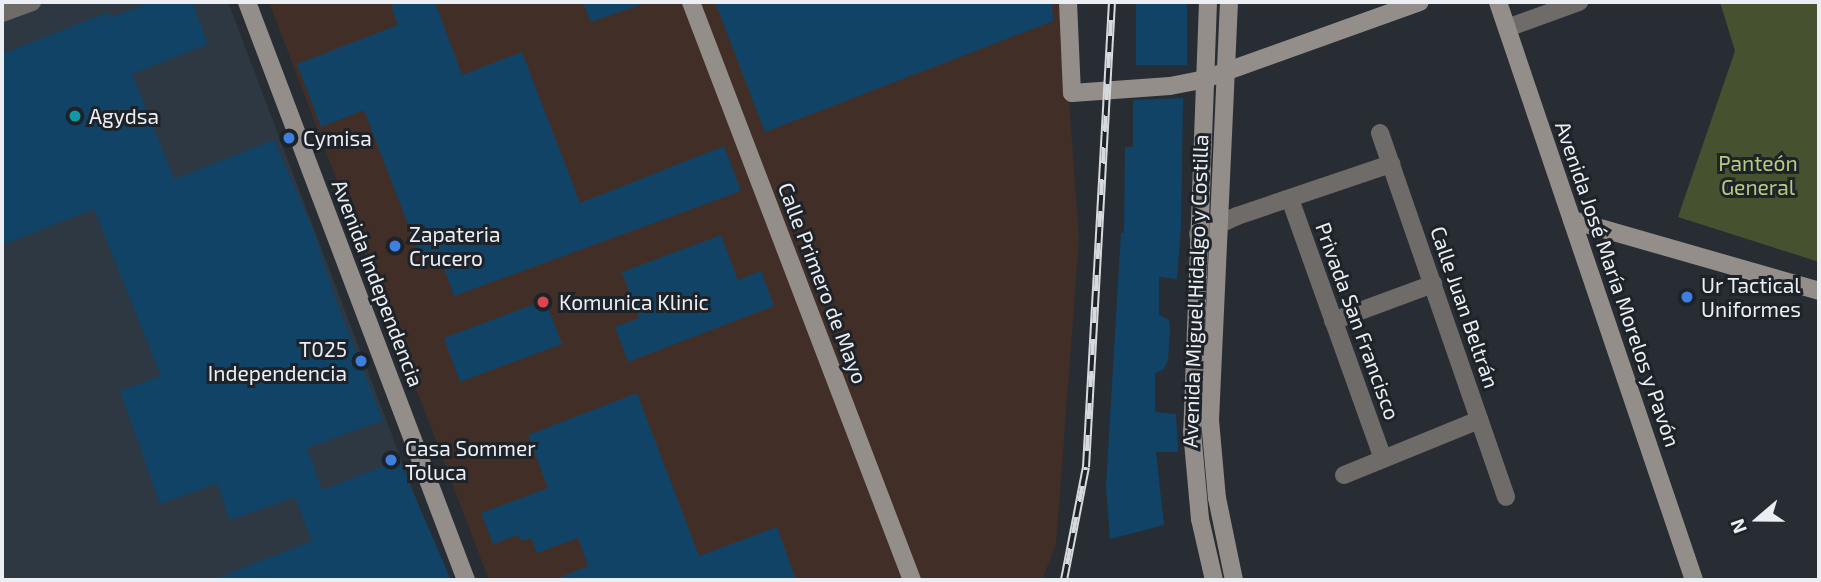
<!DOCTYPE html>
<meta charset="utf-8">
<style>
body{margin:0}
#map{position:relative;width:1821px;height:582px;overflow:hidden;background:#272d33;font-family:"Exo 2",sans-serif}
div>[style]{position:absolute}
.commercial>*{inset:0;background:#412f27}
.built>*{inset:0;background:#2d3842}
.green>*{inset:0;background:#46512f}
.building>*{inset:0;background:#114367}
.street>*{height:18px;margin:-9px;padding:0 9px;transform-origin:9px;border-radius:9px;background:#6f6b69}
.secondary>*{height:18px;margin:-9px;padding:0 9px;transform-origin:9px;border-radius:9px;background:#948e8a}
.rail>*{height:8px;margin-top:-4px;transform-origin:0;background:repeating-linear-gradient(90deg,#1d2329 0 16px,#d6dade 0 32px);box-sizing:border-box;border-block:2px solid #d6dade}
.dots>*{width:19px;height:19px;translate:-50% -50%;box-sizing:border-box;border:4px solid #1d2329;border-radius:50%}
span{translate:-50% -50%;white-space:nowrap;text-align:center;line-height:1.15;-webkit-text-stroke:6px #1d2329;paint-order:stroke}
.poi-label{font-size:21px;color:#ebeff3}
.left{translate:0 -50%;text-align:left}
.right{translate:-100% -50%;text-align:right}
.park-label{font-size:21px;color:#b4cd7b}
.street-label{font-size:21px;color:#ebeff3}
.frame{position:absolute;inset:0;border:4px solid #ebeff3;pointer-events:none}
.north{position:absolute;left:1723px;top:484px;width:70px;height:70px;-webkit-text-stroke:5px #1d2329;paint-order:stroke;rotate:250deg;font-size:19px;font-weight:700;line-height:28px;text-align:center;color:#ebeff3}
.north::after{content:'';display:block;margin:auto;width:24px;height:32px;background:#ebeff3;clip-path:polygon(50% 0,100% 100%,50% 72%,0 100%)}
</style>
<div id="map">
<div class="commercial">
<i style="clip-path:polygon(269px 2px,1062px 2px,1079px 240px,1056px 544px,1042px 580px,489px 580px)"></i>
</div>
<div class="built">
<i style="clip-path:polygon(2px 2px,228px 2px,447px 580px,2px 580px)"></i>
</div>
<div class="green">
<i style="clip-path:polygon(1720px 2px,1819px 2px,1819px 262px,1678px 217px,1735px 51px)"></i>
</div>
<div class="building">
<i style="clip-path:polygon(151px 2px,192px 2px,208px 44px,132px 74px,174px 179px,274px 140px,312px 227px,338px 306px,383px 420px,307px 448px,322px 490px,399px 460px,451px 580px,212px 580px,312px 541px,295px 497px,230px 520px,217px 483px,160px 504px,120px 391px,161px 376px,94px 209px,2px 245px,2px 54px,108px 12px,110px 18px)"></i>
<i style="clip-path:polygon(402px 2px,435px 2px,462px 75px,522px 52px,580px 203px,724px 146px,741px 191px,454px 296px,439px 255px,422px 261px,364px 110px,321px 127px,297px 64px,398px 25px,391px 6px)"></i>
<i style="clip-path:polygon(583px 2px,642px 2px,642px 4px,591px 22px)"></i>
<i style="clip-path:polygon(715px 2px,1052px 2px,1053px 21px,765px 132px)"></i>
<i style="clip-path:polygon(1136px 2px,1187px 2px,1187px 65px,1136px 65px)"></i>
<i style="clip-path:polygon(1183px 98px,1181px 226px,1177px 279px,1159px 277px,1159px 315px,1169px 320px,1170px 329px,1168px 360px,1164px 369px,1155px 373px,1155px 412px,1176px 414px,1178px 452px,1156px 452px,1164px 525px,1110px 539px,1106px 486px,1121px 233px,1124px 233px,1125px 147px,1133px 147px,1133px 100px)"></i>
<i style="clip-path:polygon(721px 235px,738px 280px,761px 271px,774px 306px,628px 362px,615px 327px,639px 318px,622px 272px)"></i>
<i style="clip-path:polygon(545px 300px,562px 344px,460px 382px,444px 338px)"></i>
<i style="clip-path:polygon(637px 393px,699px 556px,777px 527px,796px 580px,553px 580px,588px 566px,578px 538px,537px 553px,531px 538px,521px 541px,518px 535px,493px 544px,481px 513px,548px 488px,528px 435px)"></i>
</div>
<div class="street">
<i style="left:2px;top:13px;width:32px;rotate:-20deg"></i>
<i style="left:1507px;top:28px;width:77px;rotate:-19.9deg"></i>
<i style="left:1380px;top:133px;width:385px;rotate:70.9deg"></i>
<i style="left:1290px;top:199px;width:276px;rotate:70.3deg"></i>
<i style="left:1198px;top:234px;width:43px;rotate:-24.8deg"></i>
<i style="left:1237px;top:216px;width:163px;rotate:-18.7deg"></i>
<i style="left:1333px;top:321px;width:107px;rotate:-20.3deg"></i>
<i style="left:1344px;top:475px;width:146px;rotate:-22.2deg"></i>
</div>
<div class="secondary">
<i style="left:247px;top:2px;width:618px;rotate:69.25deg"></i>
<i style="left:691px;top:2px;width:619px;rotate:69.08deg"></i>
<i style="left:1068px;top:2px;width:91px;rotate:87.5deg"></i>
<i style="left:1072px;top:93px;width:98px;rotate:-4.1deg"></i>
<i style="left:1170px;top:86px;width:36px;rotate:-11deg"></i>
<i style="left:1205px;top:79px;width:228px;rotate:-19.7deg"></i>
<i style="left:1208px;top:2px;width:429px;rotate:92.1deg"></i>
<i style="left:1192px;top:431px;width:88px;rotate:84.8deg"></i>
<i style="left:1200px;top:519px;width:63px;rotate:77.1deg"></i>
<i style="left:1229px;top:2px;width:418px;rotate:92.6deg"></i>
<i style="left:1210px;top:420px;width:78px;rotate:84.9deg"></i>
<i style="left:1217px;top:498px;width:84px;rotate:78.3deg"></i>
<i style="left:1498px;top:2px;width:610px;rotate:71.27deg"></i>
<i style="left:1572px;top:220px;width:257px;rotate:16deg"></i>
</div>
<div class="rail">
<i style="left:1064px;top:580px;width:115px;rotate:-79deg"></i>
<i style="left:1086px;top:467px;width:466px;rotate:-86.8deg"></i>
</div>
<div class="dots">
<i style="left:75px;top:116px;background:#0f9aa8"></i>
<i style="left:289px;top:138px;background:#3f7fe0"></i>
<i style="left:395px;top:246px;background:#3f7fe0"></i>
<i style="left:1687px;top:297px;background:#3f7fe0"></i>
<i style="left:543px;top:302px;background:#e0444e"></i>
<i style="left:361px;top:361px;background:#3f7fe0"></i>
<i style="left:391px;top:460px;background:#3f7fe0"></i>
</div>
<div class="poi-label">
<span class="left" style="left:89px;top:116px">Agydsa</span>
<span class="left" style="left:303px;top:138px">Cymisa</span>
<span class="left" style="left:409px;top:246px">Zapateria<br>Crucero</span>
<span class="left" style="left:1701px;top:297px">Ur Tactical<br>Uniformes</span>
<span class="left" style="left:559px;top:302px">Komunica Klinic</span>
<span class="right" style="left:347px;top:361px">T025<br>Independencia</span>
<span class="left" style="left:405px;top:460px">Casa Sommer<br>Toluca</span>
</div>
<div class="park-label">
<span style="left:1758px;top:175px">Panteón<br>General</span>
</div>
<div class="street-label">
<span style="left:378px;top:283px;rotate:69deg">Avenida Independencia</span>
<span style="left:823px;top:283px;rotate:69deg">Calle Primero de Mayo</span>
<span style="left:1618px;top:284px;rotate:71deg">Avenida José María Morelos y Pavón</span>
<span style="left:1195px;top:291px;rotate:-88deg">Avenida Miguel Hidalgo y Costilla</span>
<span style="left:1465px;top:307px;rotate:71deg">Calle Juan Beltrán</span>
<span style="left:1358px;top:321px;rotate:70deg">Privada San Francisco</span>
</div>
<div class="frame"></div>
<div class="north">N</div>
</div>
